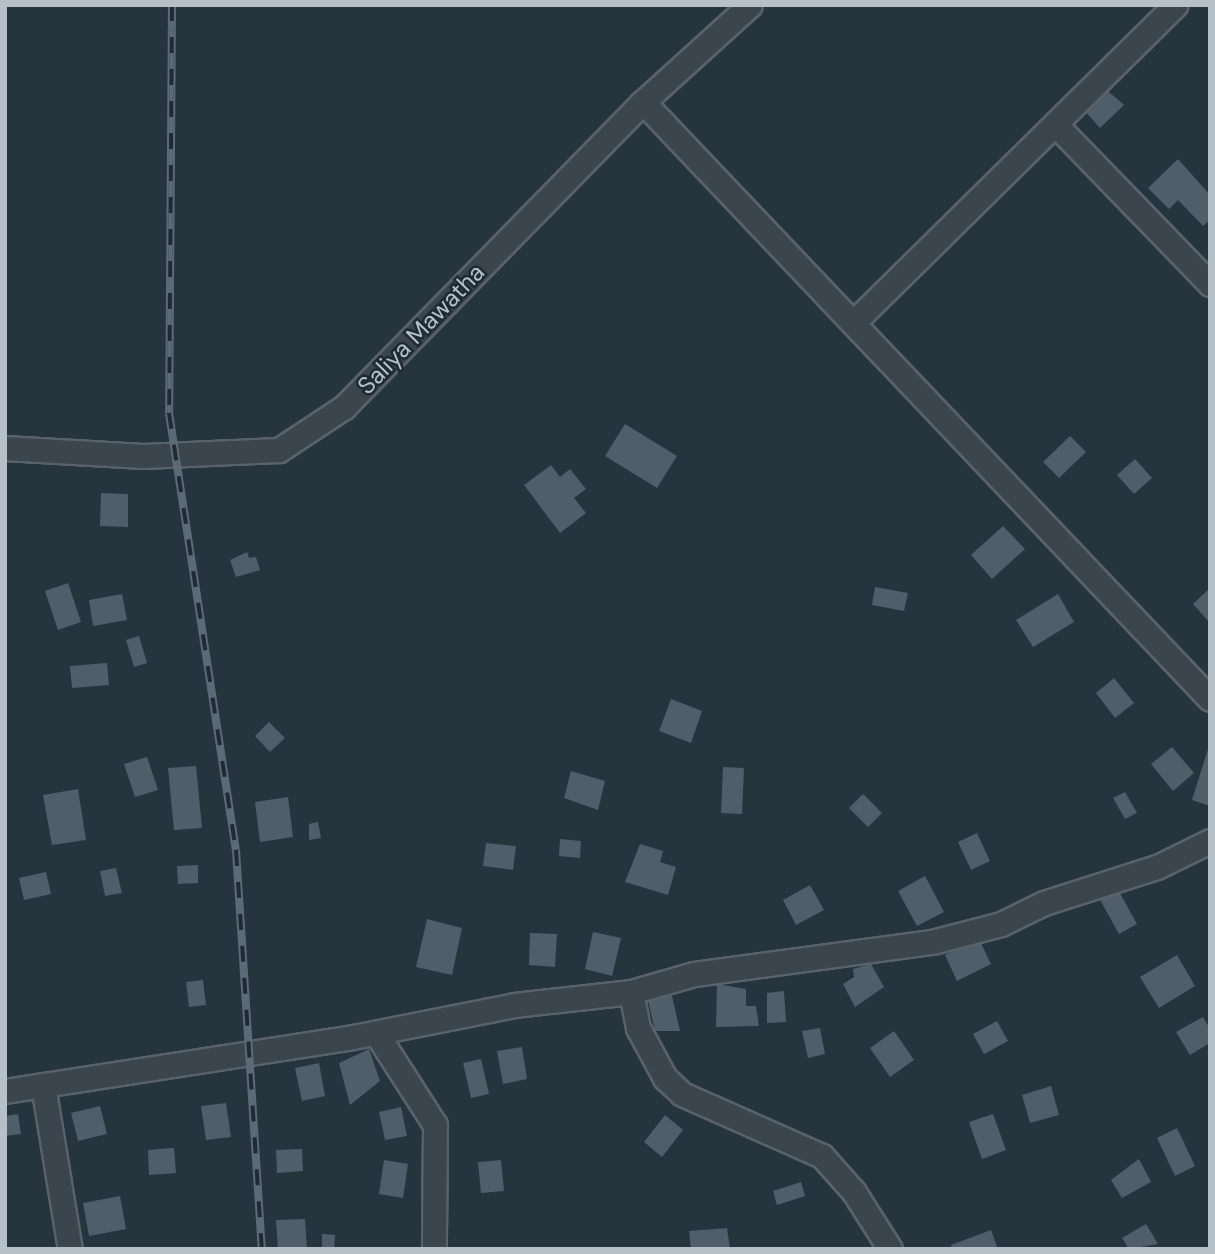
<!DOCTYPE html>
<style>
body{margin:0}
#map{position:relative;width:1215px;height:1254px;overflow:hidden;background:#26343e;font-family:"DM Sans",sans-serif}
div>[style]{position:absolute}
.building>*{inset:0;background:#4f5e69}
.roads{filter:drop-shadow(2px 0 #57636c) drop-shadow(-2px 0 #57636c) drop-shadow(0 2px #57636c) drop-shadow(0 -2px #57636c)}
.minor>*{height:23px;margin:-11.5px;padding:0 11.5px;transform-origin:11.5px;border-radius:11.5px;background:#3a454e}
.rail>*{height:8px;margin-top:-4px;transform-origin:0;background:repeating-linear-gradient(90deg,#1e2a34 0 16px,#5c6a75 0 32px);box-sizing:border-box;border-block:2px solid #5c6a75}
span{translate:-50% -50%;white-space:nowrap;text-align:center;line-height:1.15;-webkit-text-stroke:5px #1e2a34;paint-order:stroke}
.street-label{font-size:24px;color:#b6c0c9}
.frame{position:absolute;inset:0;border:7px solid #b6c0c9;pointer-events:none}
</style>
<div id="map">
<div class="building">
<i style="clip-path:polygon(1101px 85px,1124px 105px,1100px 128px,1084px 110px)"></i>
<i style="clip-path:polygon(1178px 159px,1210px 195px,1210px 220px,1203px 226px,1178px 200px,1169px 209px,1148px 188px)"></i>
<i style="clip-path:polygon(625px 424px,677px 456px,657px 488px,605px 456px)"></i>
<i style="clip-path:polygon(1070px 436px,1086px 452px,1059px 478px,1043px 462px)"></i>
<i style="clip-path:polygon(1135px 459px,1152px 478px,1134px 494px,1117px 475px)"></i>
<i style="clip-path:polygon(551px 465px,560px 477px,570px 469px,586px 489px,574px 498px,586px 513px,560px 533px,524px 485px)"></i>
<i style="clip-path:polygon(101px 493px,128px 494px,128px 527px,100px 526px)"></i>
<i style="clip-path:polygon(1003px 526px,1025px 549px,992px 579px,971px 555px)"></i>
<i style="clip-path:polygon(247px 552px,249px 558px,256px 557px,260px 570px,236px 577px,230px 560px)"></i>
<i style="clip-path:polygon(68px 583px,81px 622px,58px 630px,45px 591px)"></i>
<i style="clip-path:polygon(875px 587px,908px 593px,904px 611px,872px 605px)"></i>
<i style="clip-path:polygon(1210px 588px,1210px 623px,1193px 604px)"></i>
<i style="clip-path:polygon(122px 594px,127px 620px,93px 626px,89px 600px)"></i>
<i style="clip-path:polygon(1058px 594px,1074px 622px,1033px 647px,1016px 620px)"></i>
<i style="clip-path:polygon(139px 636px,147px 663px,134px 667px,126px 640px)"></i>
<i style="clip-path:polygon(107px 663px,109px 685px,72px 688px,70px 666px)"></i>
<i style="clip-path:polygon(1114px 678px,1134px 703px,1115px 718px,1096px 693px)"></i>
<i style="clip-path:polygon(671px 699px,702px 711px,691px 743px,659px 731px)"></i>
<i style="clip-path:polygon(269px 722px,285px 738px,270px 752px,255px 736px)"></i>
<i style="clip-path:polygon(1209px 746px,1210px 747px,1210px 806px,1192px 800px)"></i>
<i style="clip-path:polygon(1172px 747px,1194px 773px,1173px 791px,1151px 764px)"></i>
<i style="clip-path:polygon(147px 757px,158px 790px,135px 797px,124px 764px)"></i>
<i style="clip-path:polygon(196px 766px,202px 828px,174px 830px,168px 768px)"></i>
<i style="clip-path:polygon(723px 767px,744px 768px,742px 814px,721px 813px)"></i>
<i style="clip-path:polygon(571px 771px,605px 781px,598px 810px,564px 798px)"></i>
<i style="clip-path:polygon(78px 789px,86px 840px,52px 845px,43px 795px)"></i>
<i style="clip-path:polygon(1125px 792px,1137px 813px,1125px 819px,1113px 798px)"></i>
<i style="clip-path:polygon(863px 794px,882px 813px,868px 827px,849px 808px)"></i>
<i style="clip-path:polygon(288px 797px,293px 837px,260px 842px,255px 802px)"></i>
<i style="clip-path:polygon(318px 822px,321px 838px,309px 840px,309px 824px)"></i>
<i style="clip-path:polygon(977px 833px,990px 861px,971px 870px,958px 842px)"></i>
<i style="clip-path:polygon(560px 839px,581px 841px,580px 858px,559px 856px)"></i>
<i style="clip-path:polygon(486px 843px,516px 846px,513px 870px,483px 866px)"></i>
<i style="clip-path:polygon(640px 844px,663px 851px,660px 862px,676px 867px,668px 895px,625px 882px)"></i>
<i style="clip-path:polygon(198px 865px,198px 883px,178px 884px,177px 866px)"></i>
<i style="clip-path:polygon(116px 868px,122px 893px,105px 896px,100px 871px)"></i>
<i style="clip-path:polygon(46px 872px,51px 894px,24px 900px,19px 878px)"></i>
<i style="clip-path:polygon(925px 876px,944px 912px,917px 926px,898px 891px)"></i>
<i style="clip-path:polygon(810px 885px,824px 910px,796px 925px,783px 900px)"></i>
<i style="clip-path:polygon(1116px 886px,1137px 924px,1119px 934px,1098px 896px)"></i>
<i style="clip-path:polygon(427px 919px,462px 928px,452px 975px,416px 967px)"></i>
<i style="clip-path:polygon(593px 932px,621px 938px,612px 976px,585px 969px)"></i>
<i style="clip-path:polygon(530px 933px,557px 934px,555px 967px,529px 965px)"></i>
<i style="clip-path:polygon(979px 939px,991px 964px,957px 981px,945px 955px)"></i>
<i style="clip-path:polygon(1177px 955px,1195px 986px,1159px 1008px,1140px 977px)"></i>
<i style="clip-path:polygon(871px 964px,884px 987px,855px 1007px,843px 984px,854px 977px,853px 969px)"></i>
<i style="clip-path:polygon(203px 980px,206px 1005px,189px 1007px,186px 982px)"></i>
<i style="clip-path:polygon(717px 984px,746px 989px,746px 1006px,756px 1006px,759px 1026px,716px 1027px)"></i>
<i style="clip-path:polygon(784px 991px,786px 1022px,767px 1023px,767px 993px)"></i>
<i style="clip-path:polygon(647px 996px,672px 996px,680px 1031px,655px 1031px)"></i>
<i style="clip-path:polygon(1203px 1017px,1210px 1029px,1210px 1043px,1190px 1055px,1176px 1032px)"></i>
<i style="clip-path:polygon(997px 1021px,1008px 1041px,984px 1054px,973px 1034px)"></i>
<i style="clip-path:polygon(820px 1028px,825px 1054px,808px 1058px,802px 1031px)"></i>
<i style="clip-path:polygon(894px 1031px,914px 1060px,890px 1077px,870px 1048px)"></i>
<i style="clip-path:polygon(522px 1047px,527px 1079px,503px 1084px,497px 1051px)"></i>
<i style="clip-path:polygon(369px 1049px,380px 1081px,350px 1105px,339px 1063px)"></i>
<i style="clip-path:polygon(481px 1059px,489px 1094px,471px 1098px,463px 1063px)"></i>
<i style="clip-path:polygon(319px 1063px,325px 1096px,302px 1101px,295px 1068px)"></i>
<i style="clip-path:polygon(1051px 1086px,1059px 1115px,1030px 1123px,1022px 1095px)"></i>
<i style="clip-path:polygon(226px 1103px,231px 1137px,206px 1140px,201px 1106px)"></i>
<i style="clip-path:polygon(100px 1106px,107px 1134px,78px 1141px,71px 1113px)"></i>
<i style="clip-path:polygon(401px 1107px,407px 1136px,385px 1140px,379px 1112px)"></i>
<i style="clip-path:polygon(18px 1114px,21px 1134px,5px 1136px,5px 1116px)"></i>
<i style="clip-path:polygon(993px 1114px,1006px 1150px,982px 1159px,969px 1122px)"></i>
<i style="clip-path:polygon(665px 1115px,683px 1130px,662px 1157px,644px 1142px)"></i>
<i style="clip-path:polygon(1177px 1128px,1195px 1166px,1175px 1176px,1157px 1138px)"></i>
<i style="clip-path:polygon(174px 1148px,176px 1173px,149px 1175px,148px 1150px)"></i>
<i style="clip-path:polygon(302px 1149px,303px 1171px,277px 1173px,276px 1150px)"></i>
<i style="clip-path:polygon(1139px 1159px,1151px 1182px,1122px 1198px,1111px 1180px)"></i>
<i style="clip-path:polygon(384px 1160px,408px 1164px,403px 1198px,379px 1194px)"></i>
<i style="clip-path:polygon(501px 1160px,504px 1191px,481px 1193px,478px 1162px)"></i>
<i style="clip-path:polygon(801px 1182px,805px 1196px,777px 1205px,773px 1191px)"></i>
<i style="clip-path:polygon(120px 1196px,126px 1229px,89px 1236px,83px 1203px)"></i>
<i style="clip-path:polygon(305px 1219px,307px 1249px,278px 1249px,276px 1220px)"></i>
<i style="clip-path:polygon(1146px 1224px,1158px 1244px,1129px 1249px,1122px 1238px)"></i>
<i style="clip-path:polygon(727px 1228px,730px 1249px,691px 1249px,689px 1231px)"></i>
<i style="clip-path:polygon(991px 1230px,998px 1249px,952px 1249px,951px 1245px)"></i>
<i style="clip-path:polygon(322px 1234px,335px 1235px,334px 1249px,322px 1249px)"></i>
</div>
<div class="roads">
<div class="minor">
<i style="left:643px;top:102px;width:823px;rotate:46.48deg"></i>
<i style="left:1055px;top:124px;width:223px;rotate:45.9deg"></i>
<i style="left:853px;top:323px;width:453px;rotate:-44.6deg"></i>
<i style="left:5px;top:448px;width:138px;rotate:3.3deg"></i>
<i style="left:143px;top:456px;width:136px;rotate:-2.5deg"></i>
<i style="left:279px;top:450px;width:78px;rotate:-33.5deg"></i>
<i style="left:344px;top:407px;width:427px;rotate:-45.6deg"></i>
<i style="left:643px;top:102px;width:144px;rotate:-42.2deg"></i>
<i style="left:631px;top:992px;width:37px;rotate:79deg"></i>
<i style="left:638px;top:1028px;width:57px;rotate:61.6deg"></i>
<i style="left:665px;top:1078px;width:23px;rotate:43deg"></i>
<i style="left:682px;top:1094px;width:153px;rotate:23.9deg"></i>
<i style="left:822px;top:1156px;width:48px;rotate:48.4deg"></i>
<i style="left:854px;top:1192px;width:67px;rotate:57.7deg"></i>
<i style="left:376px;top:1033px;width:109px;rotate:57.3deg"></i>
<i style="left:435px;top:1125px;width:124px;rotate:90.5deg"></i>
<i style="left:43px;top:1085px;width:166px;rotate:80.7deg"></i>
<i style="left:5px;top:1091px;width:347px;rotate:-8.8deg"></i>
<i style="left:348px;top:1038px;width:169px;rotate:-11.2deg"></i>
<i style="left:514px;top:1005px;width:118px;rotate:-6.3deg"></i>
<i style="left:631px;top:992px;width:66px;rotate:-15.9deg"></i>
<i style="left:694px;top:974px;width:240px;rotate:-7.7deg"></i>
<i style="left:932px;top:942px;width:71px;rotate:-14.6deg"></i>
<i style="left:1001px;top:924px;width:48px;rotate:-26deg"></i>
<i style="left:1044px;top:903px;width:119px;rotate:-17.7deg"></i>
<i style="left:1157px;top:867px;width:59px;rotate:-26.1deg"></i>
</div>
</div>
<div class="rail">
<i style="left:172px;top:5px;width:408px;rotate:90.4deg"></i>
<i style="left:169px;top:413px;width:442px;rotate:81.3deg"></i>
<i style="left:236px;top:850px;width:400px;rotate:86.3deg"></i>
</div>
<div class="street-label">
<span style="left:421px;top:329px;rotate:-46deg">Saliya Mawatha</span>
</div>
<div class="frame"></div>
</div>
